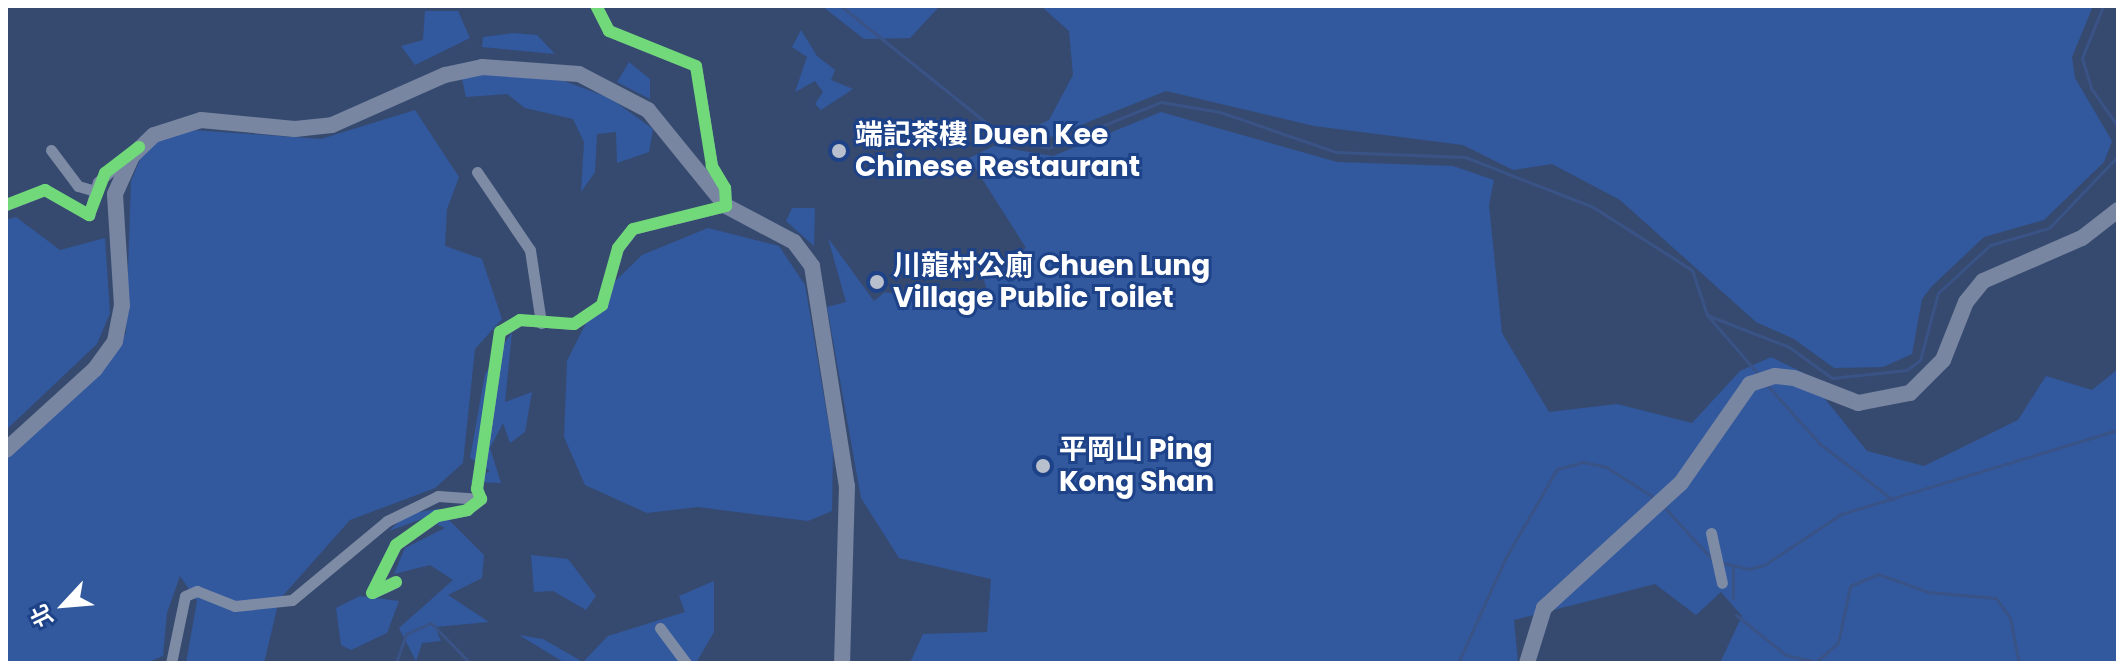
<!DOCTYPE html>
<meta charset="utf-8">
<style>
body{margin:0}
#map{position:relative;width:2124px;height:669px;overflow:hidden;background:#364a70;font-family:Poppins,"Noto Sans TC",sans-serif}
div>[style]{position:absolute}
.green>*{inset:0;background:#32589e}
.stream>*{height:3px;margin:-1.5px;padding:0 1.5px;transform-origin:1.5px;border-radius:1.5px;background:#3a5386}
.minor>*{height:11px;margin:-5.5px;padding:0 5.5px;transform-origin:5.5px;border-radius:5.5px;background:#7d8ba5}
.secondary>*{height:16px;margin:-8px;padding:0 8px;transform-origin:8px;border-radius:8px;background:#7886a1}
.cycleway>*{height:12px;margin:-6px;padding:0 6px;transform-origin:6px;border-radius:6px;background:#71d979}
.dots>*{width:22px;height:22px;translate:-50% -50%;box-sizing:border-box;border:4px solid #1d4288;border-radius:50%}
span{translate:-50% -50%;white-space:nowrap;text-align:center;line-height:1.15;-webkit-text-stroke:6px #1d4288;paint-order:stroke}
.poi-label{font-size:28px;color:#fff;font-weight:700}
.left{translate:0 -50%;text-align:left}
.frame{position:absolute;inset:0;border:8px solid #fff;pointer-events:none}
.north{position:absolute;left:24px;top:565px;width:80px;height:80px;-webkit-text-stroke:6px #1d4288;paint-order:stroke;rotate:244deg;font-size:22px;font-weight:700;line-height:32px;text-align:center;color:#fff}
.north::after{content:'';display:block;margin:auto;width:28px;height:36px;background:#fff;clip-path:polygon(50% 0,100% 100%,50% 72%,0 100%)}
</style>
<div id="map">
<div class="green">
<i style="clip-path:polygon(822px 6px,937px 6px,937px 9px,910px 38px,864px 39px)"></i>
<i style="clip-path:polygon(1041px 6px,2093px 6px,2072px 57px,2075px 78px,2112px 141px,2104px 162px,2044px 220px,1984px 237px,1931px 287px,1922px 299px,1912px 354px,1883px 367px,1834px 368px,1794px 339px,1756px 322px,1620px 200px,1552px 164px,1513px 170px,1463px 145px,1314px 126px,1166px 91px,1043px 140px,1013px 137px,1049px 120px,1073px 75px,1069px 31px)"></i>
<i style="clip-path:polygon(425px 11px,458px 11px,470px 38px,415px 65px,401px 46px,423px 40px)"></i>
<i style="clip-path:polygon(801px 30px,817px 56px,835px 70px,831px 80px,853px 89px,821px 110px,815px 104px,823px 92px,815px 81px,795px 92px,807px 57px,792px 47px)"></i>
<i style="clip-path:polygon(513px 33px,537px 35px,555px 54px,482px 47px,483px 37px)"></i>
<i style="clip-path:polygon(629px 62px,650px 79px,650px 99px,617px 82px)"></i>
<i style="clip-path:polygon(487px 73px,564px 81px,610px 98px,653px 129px,649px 152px,617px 163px,616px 132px,597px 134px,595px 172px,581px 192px,584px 142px,573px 119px,525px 108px,507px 94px,466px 97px,462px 79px)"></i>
<i style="clip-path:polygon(415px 110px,459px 177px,447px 209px,445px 246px,482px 259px,502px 319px,475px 349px,463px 463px,435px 488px,350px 520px,279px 600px,264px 663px,186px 663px,197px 601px,180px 576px,167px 613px,163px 656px,146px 663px,6px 663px,6px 458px,113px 356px,126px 333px,131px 181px,147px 143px,191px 130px,321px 139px)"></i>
<i style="clip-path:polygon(1161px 112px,1337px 162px,1453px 166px,1494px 180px,1489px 205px,1502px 333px,1549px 412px,1617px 404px,1692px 423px,1740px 371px,1771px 357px,1804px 373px,1867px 451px,1924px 466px,2018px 420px,2046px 376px,2092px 390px,2118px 369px,2118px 663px,1720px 663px,1742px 616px,1721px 592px,1696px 615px,1655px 584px,1514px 620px,1518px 663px,910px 663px,923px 634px,987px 632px,991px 579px,899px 558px,861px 498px,827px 307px,846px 302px,828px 238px,874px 301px,885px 292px,961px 307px,990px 299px,981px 271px,1026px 248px,969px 158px,994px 146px,1053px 156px)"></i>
<i style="clip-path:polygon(792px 208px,815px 208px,814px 246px,786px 221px)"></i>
<i style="clip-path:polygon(16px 217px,60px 250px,105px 238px,110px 313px,97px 344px,6px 430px,6px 220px)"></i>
<i style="clip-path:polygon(708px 228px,779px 246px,805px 285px,833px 450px,832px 511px,808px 521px,698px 507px,647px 513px,585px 485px,564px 437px,567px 361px,599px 297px,642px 255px)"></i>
<i style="clip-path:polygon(512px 332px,505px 402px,532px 392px,525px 432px,510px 443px,503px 423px,490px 448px,501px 483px,469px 482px,490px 471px,470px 458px,485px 374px)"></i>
<i style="clip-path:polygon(438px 509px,484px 555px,482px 578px,448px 595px,489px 622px,435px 627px,441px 641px,422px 643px,416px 661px,399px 628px,453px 580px,430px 565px,394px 574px,405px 548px,445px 528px,424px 518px,389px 531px,407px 514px)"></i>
<i style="clip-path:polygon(531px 555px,568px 559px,596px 596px,586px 610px,553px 591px,534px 592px)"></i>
<i style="clip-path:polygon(714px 581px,714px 632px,696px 663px,565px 663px,519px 635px,543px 639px,583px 662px,608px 636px,685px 612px,679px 596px)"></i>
<i style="clip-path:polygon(360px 596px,399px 601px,387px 633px,351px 650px,341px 645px,336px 608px)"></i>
</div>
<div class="stream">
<i style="left:841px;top:6px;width:209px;rotate:38.8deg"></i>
<i style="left:1004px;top:137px;width:45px;rotate:14deg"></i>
<i style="left:1048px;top:148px;width:122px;rotate:-22.2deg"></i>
<i style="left:1161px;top:102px;width:60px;rotate:9.6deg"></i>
<i style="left:1220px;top:112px;width:123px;rotate:19deg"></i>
<i style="left:1336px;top:152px;width:129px;rotate:2.2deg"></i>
<i style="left:1465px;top:157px;width:137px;rotate:21.3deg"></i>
<i style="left:1593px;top:207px;width:117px;rotate:32.5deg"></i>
<i style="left:1692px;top:270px;width:47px;rotate:71.6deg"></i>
<i style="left:1707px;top:315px;width:81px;rotate:49deg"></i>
<i style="left:2103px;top:6px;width:56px;rotate:112deg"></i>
<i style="left:2082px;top:58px;width:31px;rotate:73deg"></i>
<i style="left:2091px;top:88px;width:47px;rotate:55.3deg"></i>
<i style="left:1707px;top:315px;width:88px;rotate:21.3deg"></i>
<i style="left:1789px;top:347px;width:53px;rotate:35.8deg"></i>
<i style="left:1832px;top:378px;width:75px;rotate:-6.1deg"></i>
<i style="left:1907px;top:370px;width:16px;rotate:-38deg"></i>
<i style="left:1920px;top:360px;width:69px;rotate:-75deg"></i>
<i style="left:1938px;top:293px;width:71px;rotate:-42.7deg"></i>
<i style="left:1990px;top:245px;width:61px;rotate:-16.1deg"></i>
<i style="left:2049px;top:228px;width:100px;rotate:-46.2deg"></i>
<i style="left:1767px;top:385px;width:78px;rotate:48.1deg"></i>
<i style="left:1819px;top:443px;width:93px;rotate:37.6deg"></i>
<i style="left:1664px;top:507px;width:71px;rotate:47.3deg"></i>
<i style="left:1719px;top:562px;width:31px;rotate:13deg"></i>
<i style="left:1749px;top:569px;width:16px;rotate:-15deg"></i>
<i style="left:1764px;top:565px;width:92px;rotate:-33.5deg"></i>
<i style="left:1841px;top:514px;width:289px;rotate:-16.9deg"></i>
<i style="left:1733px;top:566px;width:32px;rotate:90deg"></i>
<i style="left:1736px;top:615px;width:64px;rotate:38.7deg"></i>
<i style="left:1786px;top:655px;width:31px;rotate:13deg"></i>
<i style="left:1816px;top:662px;width:29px;rotate:-41deg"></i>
<i style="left:1838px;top:643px;width:58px;rotate:-78.1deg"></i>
<i style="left:1850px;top:586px;width:30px;rotate:-23deg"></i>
<i style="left:1878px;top:574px;width:53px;rotate:19.8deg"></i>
<i style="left:1928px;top:592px;width:68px;rotate:5deg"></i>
<i style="left:1996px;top:598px;width:24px;rotate:55deg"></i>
<i style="left:2010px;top:618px;width:46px;rotate:78.7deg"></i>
<i style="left:396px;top:663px;width:31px;rotate:-71deg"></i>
<i style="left:406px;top:634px;width:27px;rotate:-24deg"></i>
<i style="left:431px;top:623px;width:56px;rotate:45.7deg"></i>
<i style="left:1458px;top:663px;width:114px;rotate:-65.7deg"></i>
<i style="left:1505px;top:559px;width:104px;rotate:-60deg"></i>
<i style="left:1557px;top:469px;width:27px;rotate:-15deg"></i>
<i style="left:1583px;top:462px;width:24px;rotate:12deg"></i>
<i style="left:1606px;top:467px;width:58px;rotate:32.3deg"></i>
</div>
<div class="minor">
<i style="left:51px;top:150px;width:45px;rotate:53.1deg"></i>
<i style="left:78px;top:186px;width:19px;rotate:16deg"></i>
<i style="left:477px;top:172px;width:94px;rotate:55.8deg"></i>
<i style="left:530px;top:250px;width:74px;rotate:81.4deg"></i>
<i style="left:6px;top:205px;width:42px;rotate:-21deg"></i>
<i style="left:45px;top:190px;width:51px;rotate:29.6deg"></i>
<i style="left:89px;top:215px;width:34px;rotate:-75deg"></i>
<i style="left:98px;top:182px;width:45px;rotate:-41.4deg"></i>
<i style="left:1711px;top:533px;width:51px;rotate:77.6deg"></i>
<i style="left:396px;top:582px;width:26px;rotate:155deg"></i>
<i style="left:372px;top:593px;width:54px;rotate:-63.4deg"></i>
<i style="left:396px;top:545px;width:50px;rotate:-35.3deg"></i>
<i style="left:437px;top:516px;width:31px;rotate:-11deg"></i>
<i style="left:467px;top:510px;width:18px;rotate:-38deg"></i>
<i style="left:481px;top:499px;width:11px;rotate:-112deg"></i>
<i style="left:477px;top:489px;width:159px;rotate:-81.7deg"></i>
<i style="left:500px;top:332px;width:23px;rotate:-31deg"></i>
<i style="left:520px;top:320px;width:54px;rotate:4.2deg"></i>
<i style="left:574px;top:324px;width:34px;rotate:-34deg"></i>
<i style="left:602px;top:305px;width:59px;rotate:-74.3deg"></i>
<i style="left:618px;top:248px;width:24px;rotate:-52deg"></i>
<i style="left:633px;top:229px;width:96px;rotate:-13.9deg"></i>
<i style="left:726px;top:206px;width:18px;rotate:-93deg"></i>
<i style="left:725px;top:188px;width:26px;rotate:-121deg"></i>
<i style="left:712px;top:166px;width:101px;rotate:-99.1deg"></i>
<i style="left:696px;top:66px;width:94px;rotate:-158.1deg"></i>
<i style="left:609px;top:31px;width:28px;rotate:-117deg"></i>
<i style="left:660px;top:628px;width:44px;rotate:53.4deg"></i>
<i style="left:171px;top:663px;width:68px;rotate:-78.2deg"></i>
<i style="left:185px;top:596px;width:13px;rotate:-23deg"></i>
<i style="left:197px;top:591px;width:41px;rotate:21.5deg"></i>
<i style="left:235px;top:606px;width:57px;rotate:-6deg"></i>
<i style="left:292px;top:600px;width:124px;rotate:-39.7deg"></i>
<i style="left:387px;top:521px;width:57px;rotate:-26.1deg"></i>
<i style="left:438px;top:496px;width:43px;rotate:4deg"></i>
</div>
<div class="secondary">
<i style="left:6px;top:450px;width:120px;rotate:-42.3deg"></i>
<i style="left:95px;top:369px;width:34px;rotate:-54deg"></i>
<i style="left:115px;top:341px;width:36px;rotate:-79deg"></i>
<i style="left:122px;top:306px;width:112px;rotate:-93.6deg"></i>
<i style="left:115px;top:194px;width:42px;rotate:-65.9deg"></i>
<i style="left:132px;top:156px;width:30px;rotate:-44deg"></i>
<i style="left:154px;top:135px;width:49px;rotate:-17.7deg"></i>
<i style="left:201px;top:120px;width:94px;rotate:5.5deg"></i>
<i style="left:295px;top:129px;width:37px;rotate:-6deg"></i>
<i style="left:332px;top:125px;width:124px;rotate:-23.9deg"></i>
<i style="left:445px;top:75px;width:38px;rotate:-12deg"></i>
<i style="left:482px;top:67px;width:97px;rotate:4.1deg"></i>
<i style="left:579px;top:74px;width:78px;rotate:27.6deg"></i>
<i style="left:648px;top:110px;width:124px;rotate:50.9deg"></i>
<i style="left:726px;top:206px;width:77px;rotate:27.9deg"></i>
<i style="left:794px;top:242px;width:30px;rotate:53deg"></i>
<i style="left:812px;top:266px;width:223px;rotate:81deg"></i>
<i style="left:847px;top:486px;width:177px;rotate:91.6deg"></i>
<i style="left:1527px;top:663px;width:58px;rotate:-72.8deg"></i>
<i style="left:1544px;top:608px;width:185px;rotate:-42.4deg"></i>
<i style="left:1681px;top:483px;width:121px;rotate:-55.1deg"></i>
<i style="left:1750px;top:384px;width:26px;rotate:-18deg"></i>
<i style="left:1775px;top:376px;width:19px;rotate:6deg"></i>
<i style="left:1794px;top:378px;width:69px;rotate:21.3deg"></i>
<i style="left:1858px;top:403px;width:53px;rotate:-10.9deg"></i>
<i style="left:1910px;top:393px;width:47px;rotate:-45deg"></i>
<i style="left:1943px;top:360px;width:62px;rotate:-68.4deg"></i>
<i style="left:1966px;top:302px;width:27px;rotate:-51deg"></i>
<i style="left:1983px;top:281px;width:108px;rotate:-23.5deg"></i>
<i style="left:2082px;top:238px;width:46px;rotate:-37.9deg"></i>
</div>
<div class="cycleway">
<i style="left:6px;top:205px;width:42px;rotate:-21deg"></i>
<i style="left:45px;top:190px;width:51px;rotate:29.6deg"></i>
<i style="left:89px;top:215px;width:45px;rotate:-69.1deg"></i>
<i style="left:105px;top:173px;width:43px;rotate:-37.4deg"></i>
<i style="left:396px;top:582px;width:26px;rotate:155deg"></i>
<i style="left:372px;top:593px;width:54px;rotate:-63.4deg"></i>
<i style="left:396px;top:545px;width:50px;rotate:-35.3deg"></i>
<i style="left:437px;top:516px;width:31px;rotate:-11deg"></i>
<i style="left:467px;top:510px;width:18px;rotate:-38deg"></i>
<i style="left:481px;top:499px;width:11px;rotate:-112deg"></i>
<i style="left:477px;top:489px;width:159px;rotate:-81.7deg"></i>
<i style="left:500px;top:332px;width:23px;rotate:-31deg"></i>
<i style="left:520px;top:320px;width:54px;rotate:4.2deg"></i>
<i style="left:574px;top:324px;width:34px;rotate:-34deg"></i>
<i style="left:602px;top:305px;width:59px;rotate:-74.3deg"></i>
<i style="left:618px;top:248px;width:24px;rotate:-52deg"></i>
<i style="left:633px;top:229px;width:96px;rotate:-13.9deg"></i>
<i style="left:726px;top:206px;width:18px;rotate:-93deg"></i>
<i style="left:725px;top:188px;width:26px;rotate:-121deg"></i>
<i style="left:712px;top:166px;width:101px;rotate:-99.1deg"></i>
<i style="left:696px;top:66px;width:94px;rotate:-158.1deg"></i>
<i style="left:609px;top:31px;width:28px;rotate:-117deg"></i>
</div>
<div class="dots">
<i style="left:839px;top:151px;background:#b9c0cd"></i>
<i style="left:877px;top:282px;background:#b9c0cd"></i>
<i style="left:1043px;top:466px;background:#b9c0cd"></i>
</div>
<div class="poi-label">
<span class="left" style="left:855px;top:151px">端記茶樓 Duen Kee<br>Chinese Restaurant</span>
<span class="left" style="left:893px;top:282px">川龍村公廁 Chuen Lung<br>Village Public Toilet</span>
<span class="left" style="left:1059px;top:466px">平岡山 Ping<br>Kong Shan</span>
</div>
<div class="frame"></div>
<div class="north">北</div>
</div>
